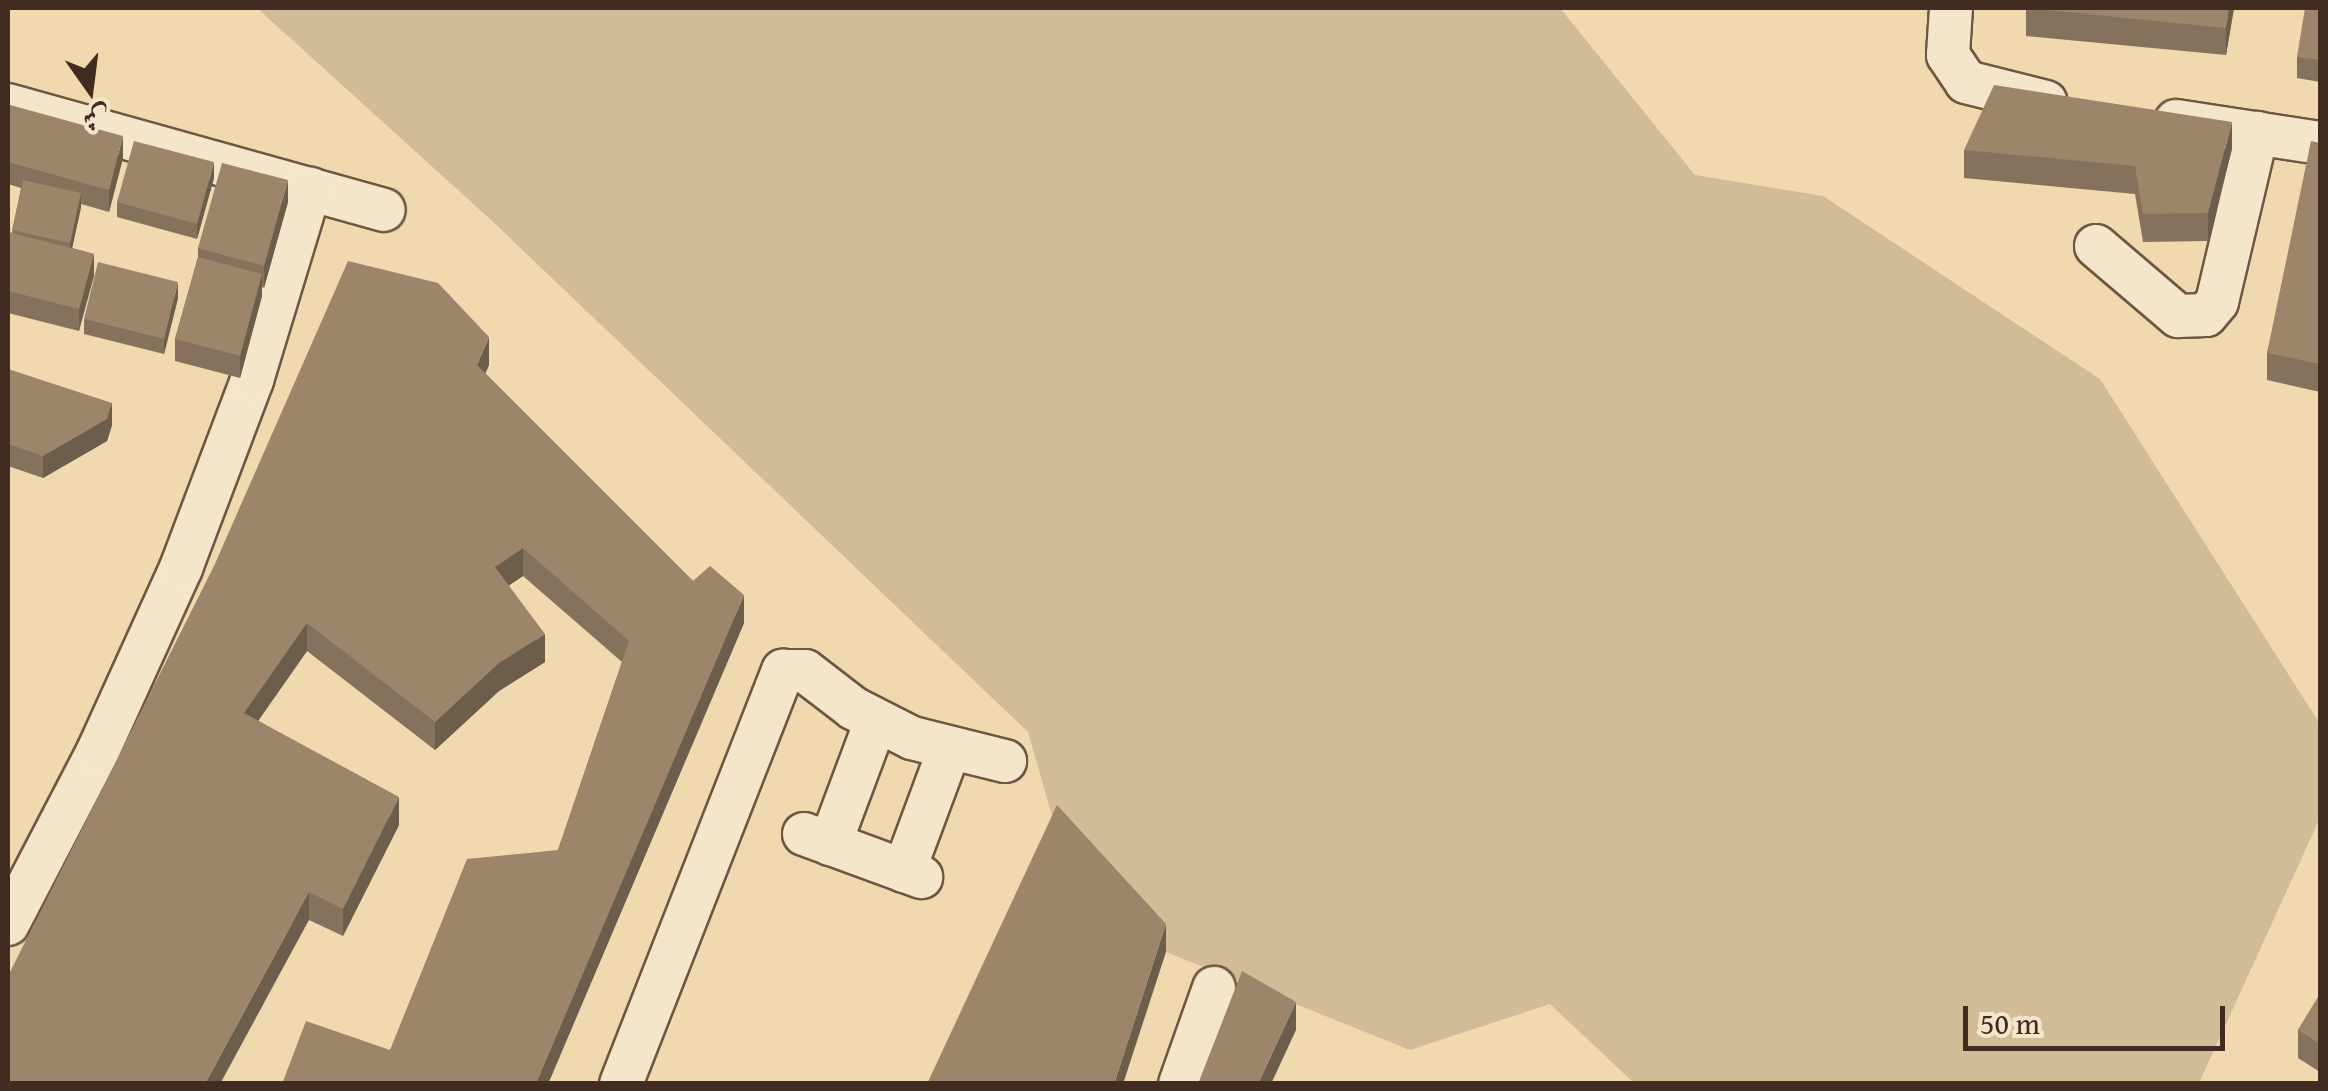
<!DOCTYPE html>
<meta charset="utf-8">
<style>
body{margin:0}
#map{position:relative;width:2328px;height:1091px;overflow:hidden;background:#f0d8af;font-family:"Gentium Book Plus",Amiri,serif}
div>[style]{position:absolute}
.green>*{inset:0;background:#d2bb97}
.roads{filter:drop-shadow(2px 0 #6e5644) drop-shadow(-2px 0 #6e5644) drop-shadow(0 2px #6e5644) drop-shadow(0 -2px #6e5644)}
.minor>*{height:42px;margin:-21px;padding:0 21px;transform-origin:21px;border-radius:21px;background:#f5e6cb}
.wall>*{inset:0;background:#86725c}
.shaded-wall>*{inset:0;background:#6d5d4b}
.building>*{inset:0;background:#9c856b}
span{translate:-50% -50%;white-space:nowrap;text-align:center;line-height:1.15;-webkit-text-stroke:8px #f5e6cb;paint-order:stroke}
.frame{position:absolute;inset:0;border:10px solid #422b21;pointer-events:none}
.north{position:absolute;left:40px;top:40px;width:100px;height:100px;-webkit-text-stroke:8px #f5e6cb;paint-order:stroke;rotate:166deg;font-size:28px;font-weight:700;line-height:40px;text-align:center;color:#422b21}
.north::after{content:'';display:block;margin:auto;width:35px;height:45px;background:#422b21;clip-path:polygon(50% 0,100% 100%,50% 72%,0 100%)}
.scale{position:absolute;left:1963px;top:1006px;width:262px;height:45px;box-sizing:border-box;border:5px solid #422b21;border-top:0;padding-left:12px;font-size:30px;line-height:35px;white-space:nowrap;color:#422b21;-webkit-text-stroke:8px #f5e6cb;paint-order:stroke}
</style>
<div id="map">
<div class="green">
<i style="clip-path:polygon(257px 8px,1560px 8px,1695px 175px,1823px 196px,2100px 379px,2320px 724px,2320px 818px,2199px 1083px,1634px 1083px,1550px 1004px,1410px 1050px,1166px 952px,1057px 833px,1028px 732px,490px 219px)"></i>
</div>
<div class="roads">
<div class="minor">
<i style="left:1951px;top:8px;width:47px;rotate:93.7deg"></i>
<i style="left:1948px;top:55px;width:32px;rotate:56deg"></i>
<i style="left:1966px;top:82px;width:82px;rotate:14deg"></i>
<i style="left:8px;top:105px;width:390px;rotate:15.6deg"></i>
<i style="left:2176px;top:121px;width:146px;rotate:8.7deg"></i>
<i style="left:2096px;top:246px;width:108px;rotate:40.5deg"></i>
<i style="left:2178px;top:316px;width:28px;rotate:-2deg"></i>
<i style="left:2206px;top:315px;width:17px;rotate:-50deg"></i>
<i style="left:2217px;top:302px;width:174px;rotate:-76.7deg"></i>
<i style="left:804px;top:834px;width:125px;rotate:20.2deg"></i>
<i style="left:830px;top:844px;width:131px;rotate:-69.5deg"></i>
<i style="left:904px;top:871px;width:129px;rotate:-69.6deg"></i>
<i style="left:8px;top:924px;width:195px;rotate:-62.5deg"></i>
<i style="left:98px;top:751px;width:201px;rotate:-65.6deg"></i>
<i style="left:181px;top:568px;width:201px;rotate:-69.3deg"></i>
<i style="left:252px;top:380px;width:200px;rotate:-73.1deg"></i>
<i style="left:621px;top:1084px;width:444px;rotate:-68.6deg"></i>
<i style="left:783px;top:671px;width:22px"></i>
<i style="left:805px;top:671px;width:61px;rotate:37.6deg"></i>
<i style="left:853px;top:708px;width:66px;rotate:27deg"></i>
<i style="left:912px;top:738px;width:96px;rotate:13.9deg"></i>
<i style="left:1180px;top:1084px;width:102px;rotate:-70.5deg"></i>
</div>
</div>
<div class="wall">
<i style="clip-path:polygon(2026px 8px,2234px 8px,2226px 55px,2026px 36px)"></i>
<i style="clip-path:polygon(2320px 8px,2320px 82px,2297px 78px,2297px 57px)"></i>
<i style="clip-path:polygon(8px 107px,8px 115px,123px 158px,109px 212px,81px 204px,72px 248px,94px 254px,79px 331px,8px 313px,8px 232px,12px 233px,21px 188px,8px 184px)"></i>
<i style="clip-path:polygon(2320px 143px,2320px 392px,2267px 380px,2267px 353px)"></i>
<i style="clip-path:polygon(2232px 149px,2208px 241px,2143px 242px,2135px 194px,1964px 178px,1964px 150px)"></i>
<i style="clip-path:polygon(214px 178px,197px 239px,117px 217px,117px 202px)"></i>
<i style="clip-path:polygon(288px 202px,264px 288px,262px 287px,262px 296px,240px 378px,175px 361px,175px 339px,198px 257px,198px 248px)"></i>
<i style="clip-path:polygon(178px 298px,164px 354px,84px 334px,84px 319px)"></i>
<i style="clip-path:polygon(489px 365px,485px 373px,693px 581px,744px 623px,548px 1084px,390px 1050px,558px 850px,622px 662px,523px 576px,509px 585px,545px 662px,499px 691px,435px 750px,307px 651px,258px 721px,399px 825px,343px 936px,309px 920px,8px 976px)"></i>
<i style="clip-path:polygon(8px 369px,112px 425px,107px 441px,43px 478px,8px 466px)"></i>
<i style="clip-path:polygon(2320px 994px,2320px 1072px,2298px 1058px,2298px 1030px)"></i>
</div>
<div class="shaded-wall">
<i style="clip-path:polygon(2229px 8px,2234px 8px,2226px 55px,2226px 28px)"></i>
<i style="clip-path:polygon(2232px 122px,2232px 149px,2208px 241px,2208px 213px)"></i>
<i style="clip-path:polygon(123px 136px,123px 158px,109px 212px,109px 190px)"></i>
<i style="clip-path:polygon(214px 162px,214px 178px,197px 239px,197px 224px)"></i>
<i style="clip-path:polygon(288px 180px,288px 202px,264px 288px,264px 266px)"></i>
<i style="clip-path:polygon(81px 193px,81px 208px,70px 258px,70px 243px)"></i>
<i style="clip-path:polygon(94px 254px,94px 276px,79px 331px,79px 309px)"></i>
<i style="clip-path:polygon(262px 274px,262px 296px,240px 378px,240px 356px)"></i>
<i style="clip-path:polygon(178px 282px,178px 298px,164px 354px,164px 339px)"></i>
<i style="clip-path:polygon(489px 337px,489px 365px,477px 393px,477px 365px)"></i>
<i style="clip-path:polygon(112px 403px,112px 425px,107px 441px,43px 478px,43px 456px)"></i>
<i style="clip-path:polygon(523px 548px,523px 576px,495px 595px,495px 567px)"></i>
<i style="clip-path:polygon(744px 595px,744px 623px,548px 1084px,536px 1084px)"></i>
<i style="clip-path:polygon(307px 623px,307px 651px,244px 741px,244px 713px)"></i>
<i style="clip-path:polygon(545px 634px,545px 662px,499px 691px,435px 750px,435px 722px,499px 663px)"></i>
<i style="clip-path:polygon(399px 797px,399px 825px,343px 936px,343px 909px)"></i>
<i style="clip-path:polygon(309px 892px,309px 920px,220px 1084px,205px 1084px)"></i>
<i style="clip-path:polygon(1166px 924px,1166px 952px,1123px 1084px,1114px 1084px)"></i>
<i style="clip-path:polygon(1296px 1002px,1296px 1030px,1271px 1084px,1258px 1084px)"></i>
</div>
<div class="building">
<i style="clip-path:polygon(2026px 8px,2229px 8px,2226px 28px)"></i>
<i style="clip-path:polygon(2305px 8px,2320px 8px,2320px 60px,2297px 57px)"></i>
<i style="clip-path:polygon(1994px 85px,2232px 122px,2208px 213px,2143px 214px,2135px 166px,1964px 150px)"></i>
<i style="clip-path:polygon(10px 105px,123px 136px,109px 190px,8px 162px,8px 116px)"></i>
<i style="clip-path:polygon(134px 141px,214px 162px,197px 224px,117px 202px)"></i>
<i style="clip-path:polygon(2311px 141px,2320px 143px,2320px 364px,2267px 353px)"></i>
<i style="clip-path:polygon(222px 163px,288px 180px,264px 266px,198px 248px)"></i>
<i style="clip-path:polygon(23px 180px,81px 193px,70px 243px,12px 230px)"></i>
<i style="clip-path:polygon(8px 232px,94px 254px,79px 309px,8px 291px)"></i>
<i style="clip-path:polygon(198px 257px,262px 274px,240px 356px,175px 339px)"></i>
<i style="clip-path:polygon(348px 261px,438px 283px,489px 337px,477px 365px,693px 581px,710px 566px,744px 595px,536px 1084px,282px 1084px,306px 1021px,390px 1050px,467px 859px,558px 850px,629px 641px,523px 548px,495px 567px,545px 634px,499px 663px,435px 722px,307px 623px,244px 713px,399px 797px,343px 909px,309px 892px,205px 1084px,8px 1084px,8px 976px,214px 566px)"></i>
<i style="clip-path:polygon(98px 262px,178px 282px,164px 339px,84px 319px)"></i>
<i style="clip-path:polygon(8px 369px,112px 403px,107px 419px,43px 456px,8px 444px)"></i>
<i style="clip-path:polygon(1057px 805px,1166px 924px,1114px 1084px,927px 1084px)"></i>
<i style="clip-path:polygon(1242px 971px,1296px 1002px,1258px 1084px,1198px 1084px)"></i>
<i style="clip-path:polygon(2320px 994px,2320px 1044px,2298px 1030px)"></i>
</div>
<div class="frame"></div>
<div class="north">ش</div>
<div class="scale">50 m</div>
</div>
